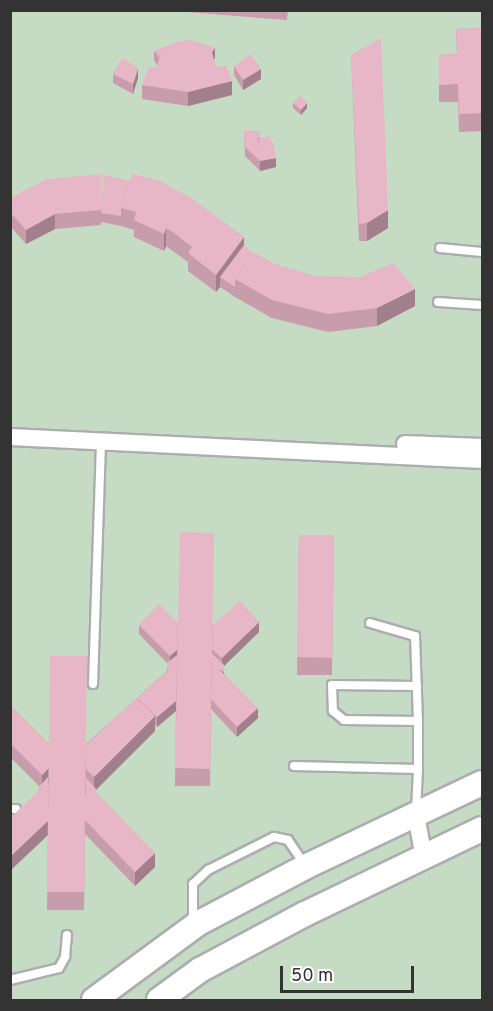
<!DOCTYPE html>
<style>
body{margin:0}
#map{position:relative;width:493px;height:1011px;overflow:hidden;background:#eeeff1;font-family:Overpass,sans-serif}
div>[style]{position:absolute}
.green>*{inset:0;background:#c5dbc4}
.roads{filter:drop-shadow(2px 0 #acadaf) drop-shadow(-2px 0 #acadaf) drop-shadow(0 2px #acadaf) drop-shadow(0 -2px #acadaf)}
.lane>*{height:8px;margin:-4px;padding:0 4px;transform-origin:4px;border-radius:4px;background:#fff}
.street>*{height:16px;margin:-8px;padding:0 8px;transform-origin:8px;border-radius:8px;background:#fff}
.secondary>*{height:24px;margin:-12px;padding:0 12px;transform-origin:12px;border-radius:12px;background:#fff}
.wall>*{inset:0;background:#c89dab}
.shaded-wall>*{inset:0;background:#a2808b}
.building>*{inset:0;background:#e8b7c7}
span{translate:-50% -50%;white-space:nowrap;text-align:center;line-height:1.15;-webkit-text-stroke:5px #fff;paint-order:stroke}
.frame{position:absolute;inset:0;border:12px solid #333334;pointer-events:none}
.scale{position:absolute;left:280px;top:966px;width:134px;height:27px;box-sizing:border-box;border:3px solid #333334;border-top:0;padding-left:8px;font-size:18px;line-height:21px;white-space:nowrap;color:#333334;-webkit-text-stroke:4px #fff;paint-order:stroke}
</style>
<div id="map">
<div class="green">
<i style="clip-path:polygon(10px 11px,482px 11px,482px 1000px,11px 1000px)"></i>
</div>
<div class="roads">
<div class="lane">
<i style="left:440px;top:248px;width:42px;rotate:5.4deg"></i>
<i style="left:438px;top:302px;width:44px;rotate:3.9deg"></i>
<i style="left:370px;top:623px;width:47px;rotate:16.1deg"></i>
<i style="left:415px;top:636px;width:85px;rotate:88deg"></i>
<i style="left:93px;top:684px;width:244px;rotate:-88.1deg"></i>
<i style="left:417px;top:686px;width:85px;rotate:-179.3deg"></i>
<i style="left:332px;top:685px;width:26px;rotate:88deg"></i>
<i style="left:333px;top:711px;width:14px;rotate:39deg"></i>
<i style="left:344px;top:720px;width:74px;rotate:0.8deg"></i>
<i style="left:418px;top:721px;width:48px;rotate:90deg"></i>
<i style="left:294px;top:766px;width:124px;rotate:1.4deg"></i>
<i style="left:418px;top:769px;width:42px;rotate:92.7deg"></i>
<i style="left:10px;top:809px;width:6px"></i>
<i style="left:193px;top:921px;width:37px;rotate:-90deg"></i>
<i style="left:193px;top:884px;width:21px;rotate:-43deg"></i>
<i style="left:208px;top:870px;width:74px;rotate:-26.6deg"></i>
<i style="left:274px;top:837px;width:14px;rotate:12deg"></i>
<i style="left:288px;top:840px;width:29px;rotate:56deg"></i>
<i style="left:10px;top:980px;width:50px;rotate:-13.8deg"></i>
<i style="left:59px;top:968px;width:13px;rotate:-61deg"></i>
<i style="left:65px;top:957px;width:22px;rotate:-85deg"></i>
</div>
<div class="street">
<i style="left:10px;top:437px;width:473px;rotate:2.8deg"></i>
<i style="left:405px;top:444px;width:77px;rotate:2.2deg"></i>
<i style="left:416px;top:815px;width:44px;rotate:79.5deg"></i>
</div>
<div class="secondary">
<i style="left:94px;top:1000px;width:128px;rotate:-36.4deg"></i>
<i style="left:197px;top:924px;width:122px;rotate:-27.8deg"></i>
<i style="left:305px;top:867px;width:196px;rotate:-25.4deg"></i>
<i style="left:159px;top:1000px;width:51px;rotate:-36.2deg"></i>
<i style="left:200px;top:970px;width:119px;rotate:-28.1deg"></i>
<i style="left:305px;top:914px;width:196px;rotate:-25.7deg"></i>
</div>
</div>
<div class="wall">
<i style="clip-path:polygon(161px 10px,288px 10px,287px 20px)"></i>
<i style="clip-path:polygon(483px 28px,483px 131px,459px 132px,458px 102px,439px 102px,439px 55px,457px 54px,456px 29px)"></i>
<i style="clip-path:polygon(154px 51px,215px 58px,214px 60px,216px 67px,232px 95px,188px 106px,142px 99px,142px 85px,157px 68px,158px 66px,154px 61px)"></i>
<i style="clip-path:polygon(351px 55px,388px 228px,367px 241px,359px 241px)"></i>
<i style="clip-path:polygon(234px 66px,261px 79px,243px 90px,234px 75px)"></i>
<i style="clip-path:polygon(113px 74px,138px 78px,133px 94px,113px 83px)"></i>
<i style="clip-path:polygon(293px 103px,307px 108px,301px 115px,293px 108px)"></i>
<i style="clip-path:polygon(244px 130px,261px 138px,276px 167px,260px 171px,245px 156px)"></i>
<i style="clip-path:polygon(104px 175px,244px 245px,252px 254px,277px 265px,415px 306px,377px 326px,328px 332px,272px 318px,235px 297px,220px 287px,216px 292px,188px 271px,188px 262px,166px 246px,164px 251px,134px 237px,134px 230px,121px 226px,101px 222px,101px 221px,101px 225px,55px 229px,26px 244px,10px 226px,10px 198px,102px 206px)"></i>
<i style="clip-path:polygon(299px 535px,334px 535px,332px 675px,297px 675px)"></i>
<i style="clip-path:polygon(178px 623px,213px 625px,259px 632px,224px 666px,224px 673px,258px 718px,237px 737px,211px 709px,210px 786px,175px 786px,176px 711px,157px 727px,155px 725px,155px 731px,96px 789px,96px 793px,155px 867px,135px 886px,85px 834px,84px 910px,47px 910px,48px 835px,38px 792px,39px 786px,10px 757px,10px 705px,49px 744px,86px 744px,167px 671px,167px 663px,139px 634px,139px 625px)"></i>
</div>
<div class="shaded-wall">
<i style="clip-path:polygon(215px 48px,215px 58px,211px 63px,211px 53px)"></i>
<i style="clip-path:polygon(138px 68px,138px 78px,133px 94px,133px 84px)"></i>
<i style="clip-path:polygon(261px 69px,261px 79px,243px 90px,243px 80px)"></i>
<i style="clip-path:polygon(232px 81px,232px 95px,188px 106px,188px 92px)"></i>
<i style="clip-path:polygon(307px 103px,307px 108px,301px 115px,301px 110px)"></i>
<i style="clip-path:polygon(276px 158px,276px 167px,260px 171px,260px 161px)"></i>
<i style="clip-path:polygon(388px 210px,388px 228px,367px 241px,367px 223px)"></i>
<i style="clip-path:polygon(55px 214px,55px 229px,26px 244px,26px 230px)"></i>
<i style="clip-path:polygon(166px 228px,166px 246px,164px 251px,164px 234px)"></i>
<i style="clip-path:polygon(244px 237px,244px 255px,220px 277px,220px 287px,216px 292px,216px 275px)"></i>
<i style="clip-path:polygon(415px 289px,415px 306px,377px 326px,377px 308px)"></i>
<i style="clip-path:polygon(259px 622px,259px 632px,224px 666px,224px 677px,212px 686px,210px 786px,212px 680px,222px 668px,222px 658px)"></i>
<i style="clip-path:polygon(177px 650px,177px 660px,170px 666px,170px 656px)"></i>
<i style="clip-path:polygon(176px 701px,176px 711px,157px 727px,157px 717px)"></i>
<i style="clip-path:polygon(258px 708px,258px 718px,237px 737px,237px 727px)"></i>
<i style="clip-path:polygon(155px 716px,155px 731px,94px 792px,94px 777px)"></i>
<i style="clip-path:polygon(49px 768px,49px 782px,42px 789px,42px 775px)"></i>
<i style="clip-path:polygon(48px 794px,48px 835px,10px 871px,10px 857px)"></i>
<i style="clip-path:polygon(155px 853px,155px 867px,135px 886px,135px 872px)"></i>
</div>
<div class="building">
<i style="clip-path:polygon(483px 28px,483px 113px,459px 114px,458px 84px,439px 85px,439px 55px,457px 54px,456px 29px)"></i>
<i style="clip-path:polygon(381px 38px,388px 210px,367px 223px,359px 224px,351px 55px)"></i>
<i style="clip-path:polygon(190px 40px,215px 48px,212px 52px,211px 49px,184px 47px,160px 54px,159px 57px,154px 51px,176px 42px)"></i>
<i style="clip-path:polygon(184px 47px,211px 49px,216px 67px,226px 65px,232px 81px,188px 92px,142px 85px,149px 67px,157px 68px,160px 54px)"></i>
<i style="clip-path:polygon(251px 54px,261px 69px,243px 80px,234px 66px)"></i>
<i style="clip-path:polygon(122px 58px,138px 68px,133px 84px,113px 74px)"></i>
<i style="clip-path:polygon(300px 96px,307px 103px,301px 110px,293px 103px)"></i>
<i style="clip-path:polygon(244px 130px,261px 131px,257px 141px,263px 147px,273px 141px,276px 158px,260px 161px,245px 147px)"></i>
<i style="clip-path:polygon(269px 136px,272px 142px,263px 147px,259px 143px,258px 139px)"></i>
<i style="clip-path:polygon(102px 174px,101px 210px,55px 214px,26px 230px,10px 212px,10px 198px,47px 179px)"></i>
<i style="clip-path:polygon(132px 174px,158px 180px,191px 198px,244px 237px,216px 275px,188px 253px,192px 247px,173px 232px,166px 228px,164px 234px,134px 220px,136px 212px,121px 208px)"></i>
<i style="clip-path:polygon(104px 175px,130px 181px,121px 208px,121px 216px,101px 213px)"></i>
<i style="clip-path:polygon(244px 245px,252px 254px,235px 279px,235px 287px,220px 277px)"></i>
<i style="clip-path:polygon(253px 252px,277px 265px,314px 276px,360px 277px,393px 263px,415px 289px,377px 308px,328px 314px,272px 300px,235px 279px)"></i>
<i style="clip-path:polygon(180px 532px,214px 533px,210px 769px,175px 768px)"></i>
<i style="clip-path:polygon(299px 535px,334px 535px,332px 658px,297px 657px)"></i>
<i style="clip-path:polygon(240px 601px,259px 622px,222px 658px,212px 649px,213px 625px)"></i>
<i style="clip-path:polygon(159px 604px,178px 623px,177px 650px,170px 656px,139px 625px)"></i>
<i style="clip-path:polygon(212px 654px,224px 665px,224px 672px,220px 670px,212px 676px)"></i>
<i style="clip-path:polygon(177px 655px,177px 673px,171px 668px,168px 670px,167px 669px,167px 663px)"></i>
<i style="clip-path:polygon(50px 656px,87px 656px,84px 892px,47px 892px)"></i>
<i style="clip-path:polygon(171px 668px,177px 673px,176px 701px,157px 717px,137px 698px)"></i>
<i style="clip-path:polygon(220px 670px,258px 708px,237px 727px,211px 699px,212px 676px)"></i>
<i style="clip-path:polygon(136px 698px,155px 716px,94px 777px,86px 769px,86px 745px)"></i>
<i style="clip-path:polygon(10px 705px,49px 744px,49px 768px,42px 775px,10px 743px)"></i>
<i style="clip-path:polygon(48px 777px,48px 793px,42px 788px,38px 791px,38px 788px)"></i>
<i style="clip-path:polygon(86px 778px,96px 789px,96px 793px,93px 789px,86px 796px)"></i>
<i style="clip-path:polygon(42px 788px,48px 793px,48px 821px,10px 857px,10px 818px)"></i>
<i style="clip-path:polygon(93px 789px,155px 853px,135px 872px,85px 820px,85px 796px)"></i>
</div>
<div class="frame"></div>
<div class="scale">50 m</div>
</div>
